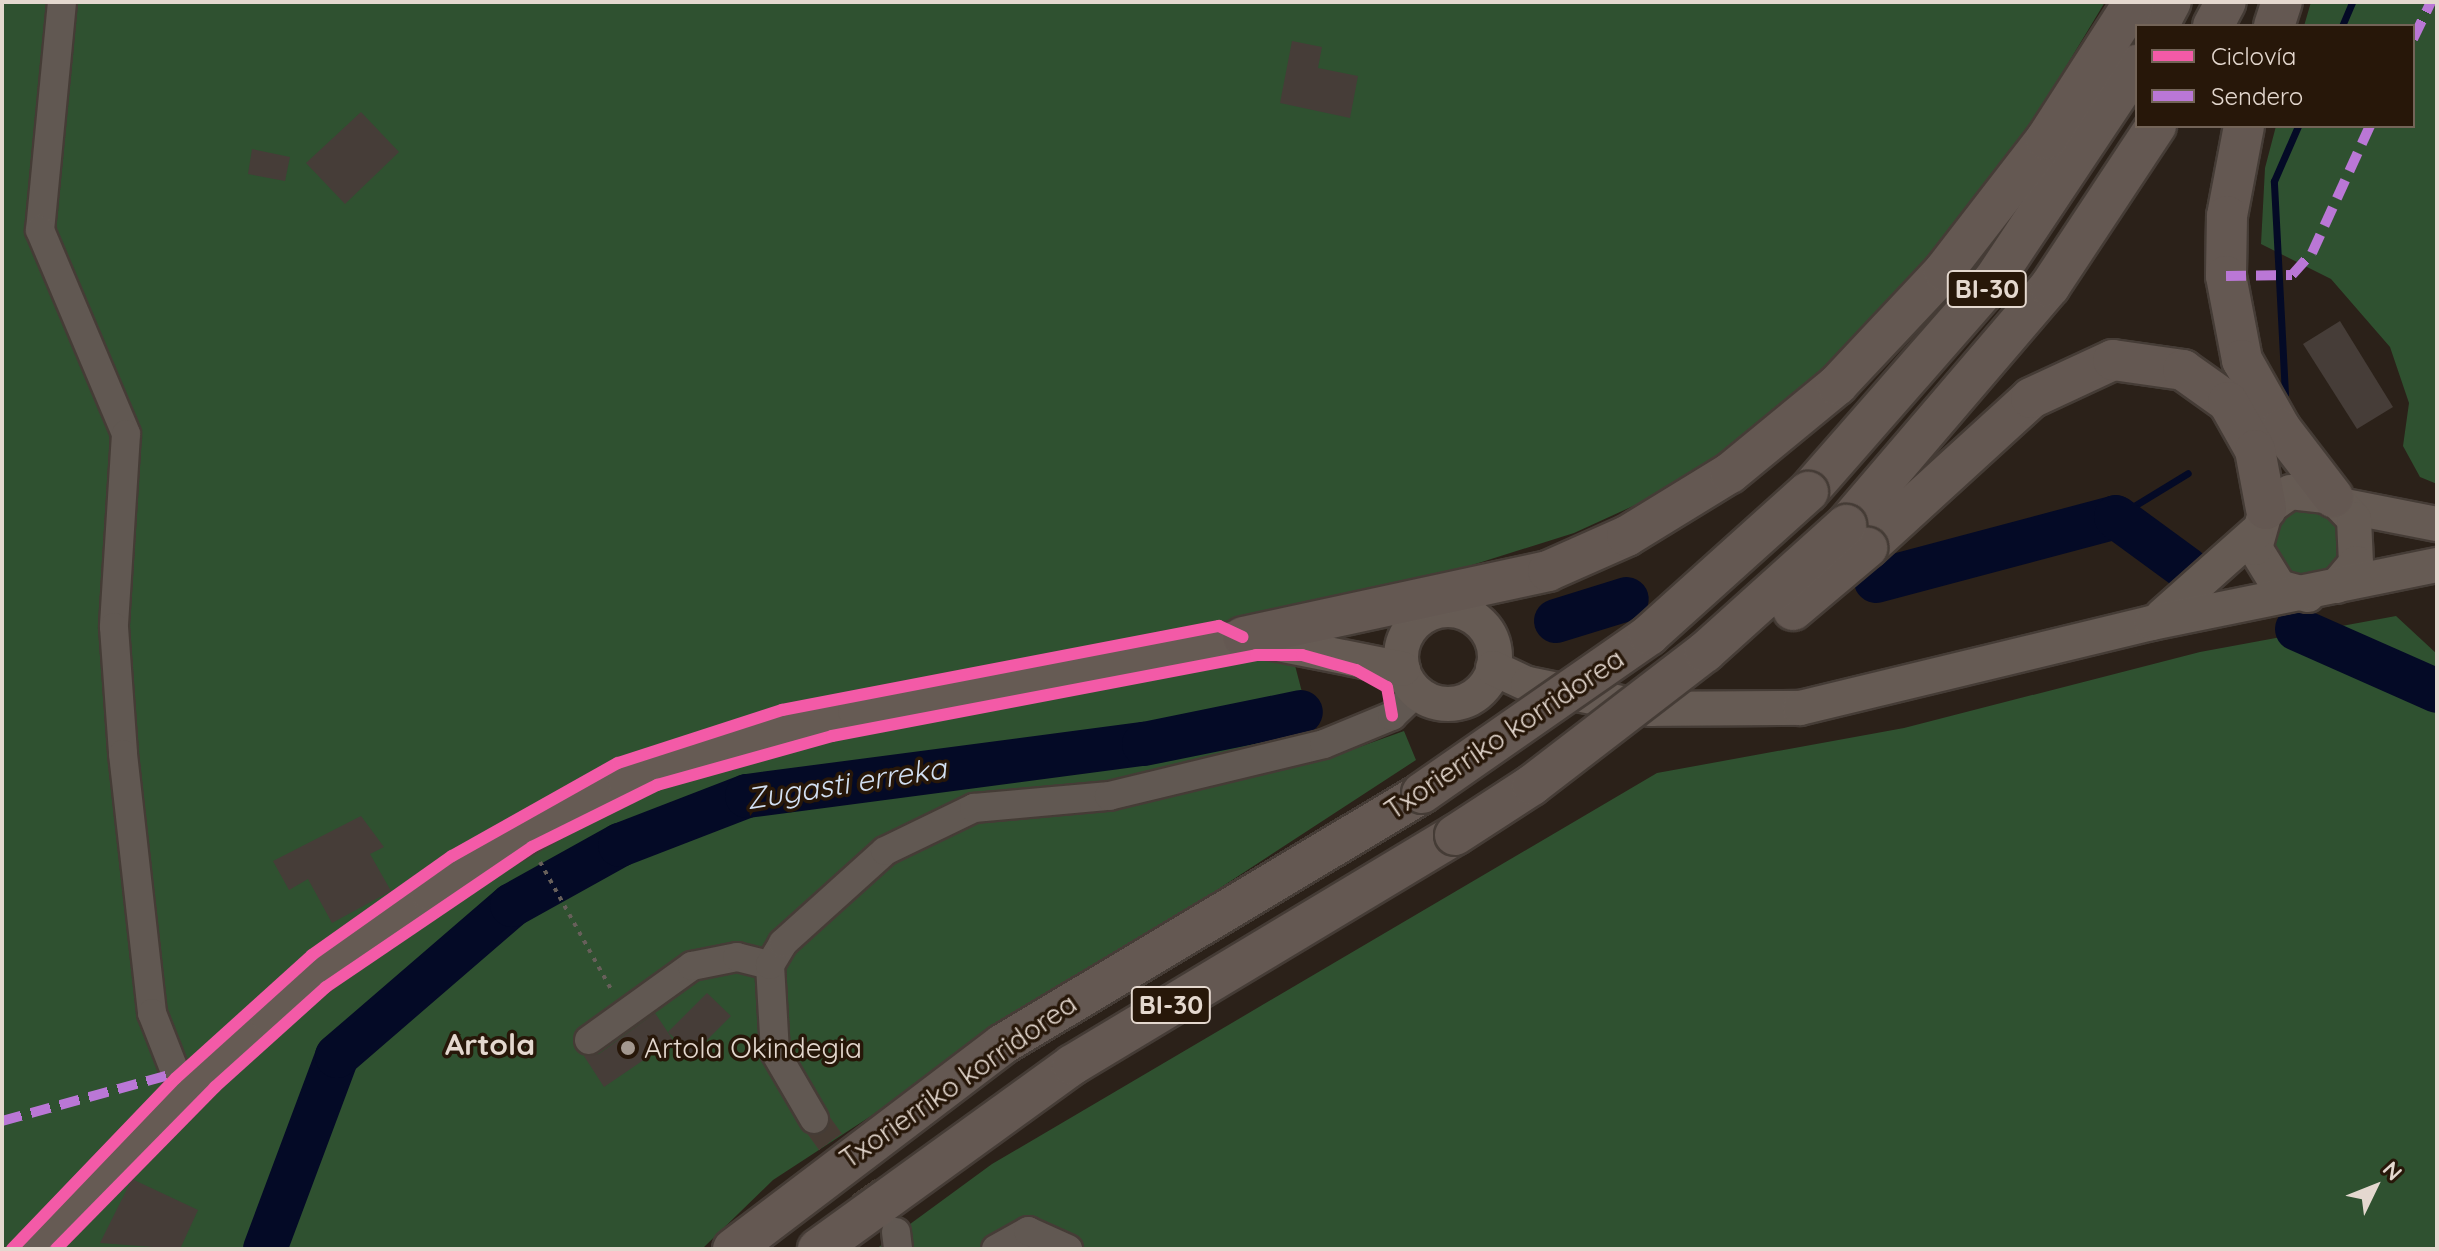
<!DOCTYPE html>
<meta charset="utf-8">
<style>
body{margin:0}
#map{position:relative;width:2439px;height:1251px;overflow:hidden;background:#2b2119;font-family:Quicksand,sans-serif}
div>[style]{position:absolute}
.green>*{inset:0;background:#2f5130}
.round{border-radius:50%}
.stream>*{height:7px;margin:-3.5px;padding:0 3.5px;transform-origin:3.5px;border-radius:3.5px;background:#040a26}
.river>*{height:44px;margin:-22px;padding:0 22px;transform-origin:22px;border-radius:22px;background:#040a26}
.building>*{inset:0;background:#463d38}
.minor-tunnel>*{height:28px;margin-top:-14px;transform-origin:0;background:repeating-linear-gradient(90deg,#473c34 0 28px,transparent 0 42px)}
.path>*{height:4px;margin-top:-2px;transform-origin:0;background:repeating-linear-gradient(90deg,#675f5a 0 4px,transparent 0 10px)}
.roads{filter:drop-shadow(2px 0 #453c36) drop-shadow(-2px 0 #453c36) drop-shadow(0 2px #453c36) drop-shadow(0 -2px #453c36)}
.minor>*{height:28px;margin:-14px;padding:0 14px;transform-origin:14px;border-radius:14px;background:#615852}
.major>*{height:34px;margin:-17px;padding:0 17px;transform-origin:17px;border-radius:17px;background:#665b54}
.major>.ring{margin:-17px;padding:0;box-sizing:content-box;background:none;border:34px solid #665b54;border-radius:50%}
.highway>*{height:40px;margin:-20px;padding:0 20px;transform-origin:20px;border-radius:20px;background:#645852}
.bridges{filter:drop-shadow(2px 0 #453c36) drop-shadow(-2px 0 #453c36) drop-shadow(0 2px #453c36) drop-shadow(0 -2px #453c36)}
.highway-bridge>*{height:40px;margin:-20px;padding:0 20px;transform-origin:20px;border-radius:20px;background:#645852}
.quiet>*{height:10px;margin-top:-5px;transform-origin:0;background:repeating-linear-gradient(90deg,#ba77d6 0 20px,transparent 0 30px)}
.cycleway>*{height:12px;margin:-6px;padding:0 6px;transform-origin:6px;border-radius:6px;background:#f35aa7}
.dots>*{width:22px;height:22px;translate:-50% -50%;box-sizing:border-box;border:4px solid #271709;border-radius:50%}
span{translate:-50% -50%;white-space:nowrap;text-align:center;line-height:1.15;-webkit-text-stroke:7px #271709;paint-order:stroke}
.shield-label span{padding:2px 6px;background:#271709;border:2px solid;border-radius:6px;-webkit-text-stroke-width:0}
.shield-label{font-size:26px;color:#e4d8cf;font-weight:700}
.street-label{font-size:28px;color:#e4d8cf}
.poi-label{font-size:28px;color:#e4d8cf}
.left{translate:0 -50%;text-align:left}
.water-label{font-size:30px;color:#d1dff2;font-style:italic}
.neighbourhood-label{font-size:30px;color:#e4d8cf;font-weight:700}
.frame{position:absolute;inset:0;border:4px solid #e4d8cf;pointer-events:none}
.legend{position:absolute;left:2135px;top:24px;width:280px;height:104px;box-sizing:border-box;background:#271709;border:2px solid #736458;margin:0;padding:10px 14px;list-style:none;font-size:24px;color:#e4d8cf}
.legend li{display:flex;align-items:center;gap:16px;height:40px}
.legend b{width:40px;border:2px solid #736458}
.north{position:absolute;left:2335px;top:1147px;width:80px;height:80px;-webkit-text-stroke:6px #271709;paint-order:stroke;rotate:47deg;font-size:22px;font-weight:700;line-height:32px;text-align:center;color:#e4d8cf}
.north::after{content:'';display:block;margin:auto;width:28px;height:36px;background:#e4d8cf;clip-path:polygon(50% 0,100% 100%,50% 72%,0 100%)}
</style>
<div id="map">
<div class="green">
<i style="clip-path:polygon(2px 2px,2105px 2px,2035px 118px,1942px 248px,1852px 349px,1759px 431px,1666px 491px,1574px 533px,1450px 572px,1280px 608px,1320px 761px,1404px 731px,1416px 760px,773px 1180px,702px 1249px,2px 1249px)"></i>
<i style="clip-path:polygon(2311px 2px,2437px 2px,2437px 484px,2420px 477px,2403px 446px,2409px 403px,2390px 347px,2331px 279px,2261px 244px,2265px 168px,2276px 126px,2413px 126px,2413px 26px,2304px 26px)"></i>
<i class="round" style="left:2271px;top:506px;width:72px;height:72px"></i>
<i style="clip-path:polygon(2396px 616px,2437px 654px,2437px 1249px,876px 1249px,992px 1164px,1657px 773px,1904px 728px,2200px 652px)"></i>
</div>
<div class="stream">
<i style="left:2342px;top:26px;width:26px;rotate:-67deg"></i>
<i style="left:2285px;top:394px;width:213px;rotate:-93deg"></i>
<i style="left:2274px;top:181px;width:60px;rotate:-66.4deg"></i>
<i style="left:2116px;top:517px;width:84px;rotate:-31.4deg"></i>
</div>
<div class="river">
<i style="left:1876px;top:581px;width:248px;rotate:-14.9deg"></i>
<i style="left:2116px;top:517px;width:88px;rotate:36.2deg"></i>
<i style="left:1556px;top:621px;width:74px;rotate:-17.2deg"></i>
<i style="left:2297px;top:629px;width:153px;rotate:23.9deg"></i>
<i style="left:265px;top:1249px;width:206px;rotate:-69.5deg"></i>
<i style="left:337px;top:1056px;width:231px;rotate:-40.8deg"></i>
<i style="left:512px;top:905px;width:124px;rotate:-29.1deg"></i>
<i style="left:620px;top:845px;width:136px;rotate:-21.1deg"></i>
<i style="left:747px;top:796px;width:400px;rotate:-7.5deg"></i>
<i style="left:1144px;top:744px;width:160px;rotate:-11.5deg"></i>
</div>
<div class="building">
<i style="clip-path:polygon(1292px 41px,1322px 47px,1318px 68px,1358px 76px,1350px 118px,1280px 103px)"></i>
<i style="clip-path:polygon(361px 112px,399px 152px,345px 204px,306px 163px)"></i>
<i style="clip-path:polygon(252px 149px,290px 157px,285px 181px,248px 174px)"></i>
<i style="clip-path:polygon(2340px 321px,2393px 407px,2357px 429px,2303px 344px)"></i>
<i style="clip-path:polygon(361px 816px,384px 847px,370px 854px,391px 891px,332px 923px,308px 879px,289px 890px,273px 861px)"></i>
<i style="clip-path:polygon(707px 993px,731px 1016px,692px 1055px,668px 1032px)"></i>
<i style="clip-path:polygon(655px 1013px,673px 1040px,604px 1087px,584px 1056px,599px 1054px)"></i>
<i style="clip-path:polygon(132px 1179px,198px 1210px,180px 1249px,100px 1243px)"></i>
</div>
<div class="minor-tunnel">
<i style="left:814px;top:1119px;width:123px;rotate:54.2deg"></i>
</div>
<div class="path">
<i style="left:540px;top:862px;width:148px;rotate:60.8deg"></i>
</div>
<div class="roads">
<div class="minor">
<i style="left:62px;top:2px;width:229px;rotate:95.5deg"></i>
<i style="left:40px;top:230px;width:221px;rotate:67.1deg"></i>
<i style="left:126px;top:434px;width:193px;rotate:93.6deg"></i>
<i style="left:114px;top:627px;width:127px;rotate:85.9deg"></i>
<i style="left:123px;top:754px;width:261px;rotate:83.6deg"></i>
<i style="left:152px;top:1013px;width:85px;rotate:68.6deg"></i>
<i style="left:589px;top:1040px;width:127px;rotate:-35.7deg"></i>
<i style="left:692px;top:966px;width:46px;rotate:-11.3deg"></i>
<i style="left:737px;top:957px;width:34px;rotate:14deg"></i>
<i style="left:814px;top:1119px;width:78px;rotate:-120.2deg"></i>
<i style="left:775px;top:1052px;width:87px;rotate:-93.3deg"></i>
<i style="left:770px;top:965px;width:26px;rotate:-59deg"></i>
<i style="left:783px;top:943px;width:137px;rotate:-42deg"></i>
<i style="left:885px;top:851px;width:99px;rotate:-25.8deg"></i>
<i style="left:974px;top:808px;width:136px;rotate:-5.1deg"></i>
<i style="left:1109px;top:796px;width:221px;rotate:-13.6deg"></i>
<i style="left:1324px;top:744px;width:74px;rotate:-22.4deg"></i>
<i style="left:1392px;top:716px;width:35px;rotate:-44deg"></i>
<i style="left:896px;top:1232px;width:17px;rotate:83deg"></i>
<i style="left:996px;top:1249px;width:37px;rotate:-29deg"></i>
<i style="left:1028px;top:1231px;width:44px;rotate:24.2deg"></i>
</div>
<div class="major">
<i style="left:2345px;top:506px;width:94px;rotate:11.1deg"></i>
<i style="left:2308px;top:595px;width:30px;rotate:-165deg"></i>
<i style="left:2279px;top:587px;width:46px;rotate:-121.6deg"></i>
<i style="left:2255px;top:548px;width:41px;rotate:-74.2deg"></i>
<i style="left:2266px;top:509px;width:29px;rotate:-35deg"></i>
<i style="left:2290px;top:492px;width:43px;rotate:6.6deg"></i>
<i style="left:2333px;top:497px;width:30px;rotate:46deg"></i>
<i style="left:2354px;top:519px;width:44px;rotate:87.4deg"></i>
<i style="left:2356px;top:563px;width:30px;rotate:130deg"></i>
<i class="ring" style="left:1401px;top:610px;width:60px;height:60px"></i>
<i style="left:2162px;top:616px;width:125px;rotate:-41.7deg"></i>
<i style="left:1493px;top:668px;width:38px;rotate:25deg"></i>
<i style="left:1528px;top:684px;width:126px;rotate:11.5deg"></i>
<i style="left:1651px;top:709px;width:149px;rotate:-0.4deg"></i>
<i style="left:1800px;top:708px;width:362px;rotate:-13.6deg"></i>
<i style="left:2152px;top:623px;width:291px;rotate:-11.5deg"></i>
<i style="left:34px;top:1249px;width:330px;rotate:-45.1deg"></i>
<i style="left:267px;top:1015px;width:202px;rotate:-37.2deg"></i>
<i style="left:428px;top:893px;width:227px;rotate:-29.8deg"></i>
<i style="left:625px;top:780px;width:240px;rotate:-16.7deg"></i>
<i style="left:855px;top:711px;width:395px;rotate:-10.8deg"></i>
<i style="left:1243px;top:637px;width:163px;rotate:11.3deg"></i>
</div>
<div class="highway">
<i style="left:2158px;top:26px;width:27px;rotate:-62deg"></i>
<i style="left:2213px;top:26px;width:27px;rotate:-62deg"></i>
<i style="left:2274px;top:26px;width:25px;rotate:-72deg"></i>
<i style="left:2244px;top:126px;width:92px;rotate:100.7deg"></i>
<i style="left:2227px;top:216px;width:60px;rotate:91deg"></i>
<i style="left:2226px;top:276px;width:86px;rotate:79.2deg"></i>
<i style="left:2242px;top:360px;width:79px;rotate:60.5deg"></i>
<i style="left:2281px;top:429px;width:86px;rotate:52.6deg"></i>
<i style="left:1808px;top:492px;width:281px;rotate:-48.8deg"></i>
<i style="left:1993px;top:281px;width:260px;rotate:-56.3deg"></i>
<i style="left:1846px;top:525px;width:314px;rotate:-49.5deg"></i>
<i style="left:2050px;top:286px;width:192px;rotate:-56.5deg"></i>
<i style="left:1867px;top:548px;width:222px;rotate:-42.4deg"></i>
<i style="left:2031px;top:398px;width:90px;rotate:-24.9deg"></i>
<i style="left:2113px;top:360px;width:71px;rotate:8.1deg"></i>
<i style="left:2183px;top:370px;width:55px;rotate:35.4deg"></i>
<i style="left:2228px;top:402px;width:55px;rotate:60.6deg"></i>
<i style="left:2255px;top:450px;width:60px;rotate:79.4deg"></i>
<i style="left:1243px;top:637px;width:312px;rotate:-12.2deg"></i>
<i style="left:1548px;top:571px;width:86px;rotate:-23.9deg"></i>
<i style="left:1627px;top:536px;width:121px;rotate:-31.5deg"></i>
<i style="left:1730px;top:473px;width:139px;rotate:-39.4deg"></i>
<i style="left:1837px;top:385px;width:156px;rotate:-46.8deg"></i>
<i style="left:1944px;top:271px;width:167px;rotate:-52.3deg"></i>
<i style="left:2046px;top:139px;width:163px;rotate:-57.3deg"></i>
<i style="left:733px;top:1249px;width:339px;rotate:-37.2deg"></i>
<i style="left:1003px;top:1044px;width:488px;rotate:-30.9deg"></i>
<i style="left:818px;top:1249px;width:314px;rotate:-35.9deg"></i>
<i style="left:1072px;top:1065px;width:447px;rotate:-31deg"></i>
</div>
</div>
<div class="bridges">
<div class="highway-bridge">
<i style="left:1793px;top:610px;width:97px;rotate:-40deg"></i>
<i style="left:1422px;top:793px;width:277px;rotate:-34.8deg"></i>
<i style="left:1649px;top:635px;width:214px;rotate:-42deg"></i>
<i style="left:1455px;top:835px;width:92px;rotate:-33deg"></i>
<i style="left:1532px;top:785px;width:218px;rotate:-37.6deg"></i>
<i style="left:1705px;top:652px;width:190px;rotate:-42deg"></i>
</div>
</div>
<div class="quiet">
<i style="left:2413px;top:39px;width:41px;rotate:-64.1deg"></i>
<i style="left:2226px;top:276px;width:66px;rotate:-0.9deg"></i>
<i style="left:2292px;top:275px;width:30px;rotate:-48deg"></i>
<i style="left:2312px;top:253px;width:140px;rotate:-65.5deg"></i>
<i style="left:2px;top:1121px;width:177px;rotate:-15.4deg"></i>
</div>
<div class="cycleway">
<i style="left:12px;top:1249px;width:237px;rotate:-46.2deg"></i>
<i style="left:176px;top:1078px;width:183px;rotate:-42.1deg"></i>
<i style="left:312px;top:955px;width:171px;rotate:-35.3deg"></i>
<i style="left:452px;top:856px;width:190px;rotate:-29.3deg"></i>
<i style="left:618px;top:763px;width:172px;rotate:-17.9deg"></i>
<i style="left:782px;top:710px;width:445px;rotate:-10.9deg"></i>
<i style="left:1219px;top:626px;width:26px;rotate:25deg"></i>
<i style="left:56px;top:1249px;width:227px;rotate:-45.5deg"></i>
<i style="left:215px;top:1087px;width:149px;rotate:-42deg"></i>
<i style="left:326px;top:987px;width:249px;rotate:-34.2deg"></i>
<i style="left:532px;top:847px;width:140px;rotate:-26.4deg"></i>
<i style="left:657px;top:785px;width:182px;rotate:-15.6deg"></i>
<i style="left:832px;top:736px;width:432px;rotate:-10.8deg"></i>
<i style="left:1256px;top:655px;width:46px"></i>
<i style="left:1302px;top:655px;width:56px;rotate:15.5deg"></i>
<i style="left:1356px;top:670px;width:35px;rotate:29deg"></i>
<i style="left:1387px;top:687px;width:29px;rotate:80deg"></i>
</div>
<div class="dots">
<i style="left:628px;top:1048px;background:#a3988f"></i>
</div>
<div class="shield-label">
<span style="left:1987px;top:289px">BI-30</span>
<span style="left:1171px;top:1005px">BI-30</span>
</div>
<div class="street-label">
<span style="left:1504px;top:734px;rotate:-34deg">Txorierriko korridorea</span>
<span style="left:958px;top:1081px;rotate:-35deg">Txorierriko korridorea</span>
</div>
<div class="poi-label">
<span class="left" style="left:644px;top:1048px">Artola Okindegia</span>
</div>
<div class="water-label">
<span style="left:846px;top:783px;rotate:-9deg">Zugasti erreka</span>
</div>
<div class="neighbourhood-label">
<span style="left:490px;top:1044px">Artola</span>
</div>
<div class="frame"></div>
<ul class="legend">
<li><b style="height:10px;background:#f35aa7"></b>Ciclovía</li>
<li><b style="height:10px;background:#ba77d6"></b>Sendero</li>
</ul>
<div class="north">N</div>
</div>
